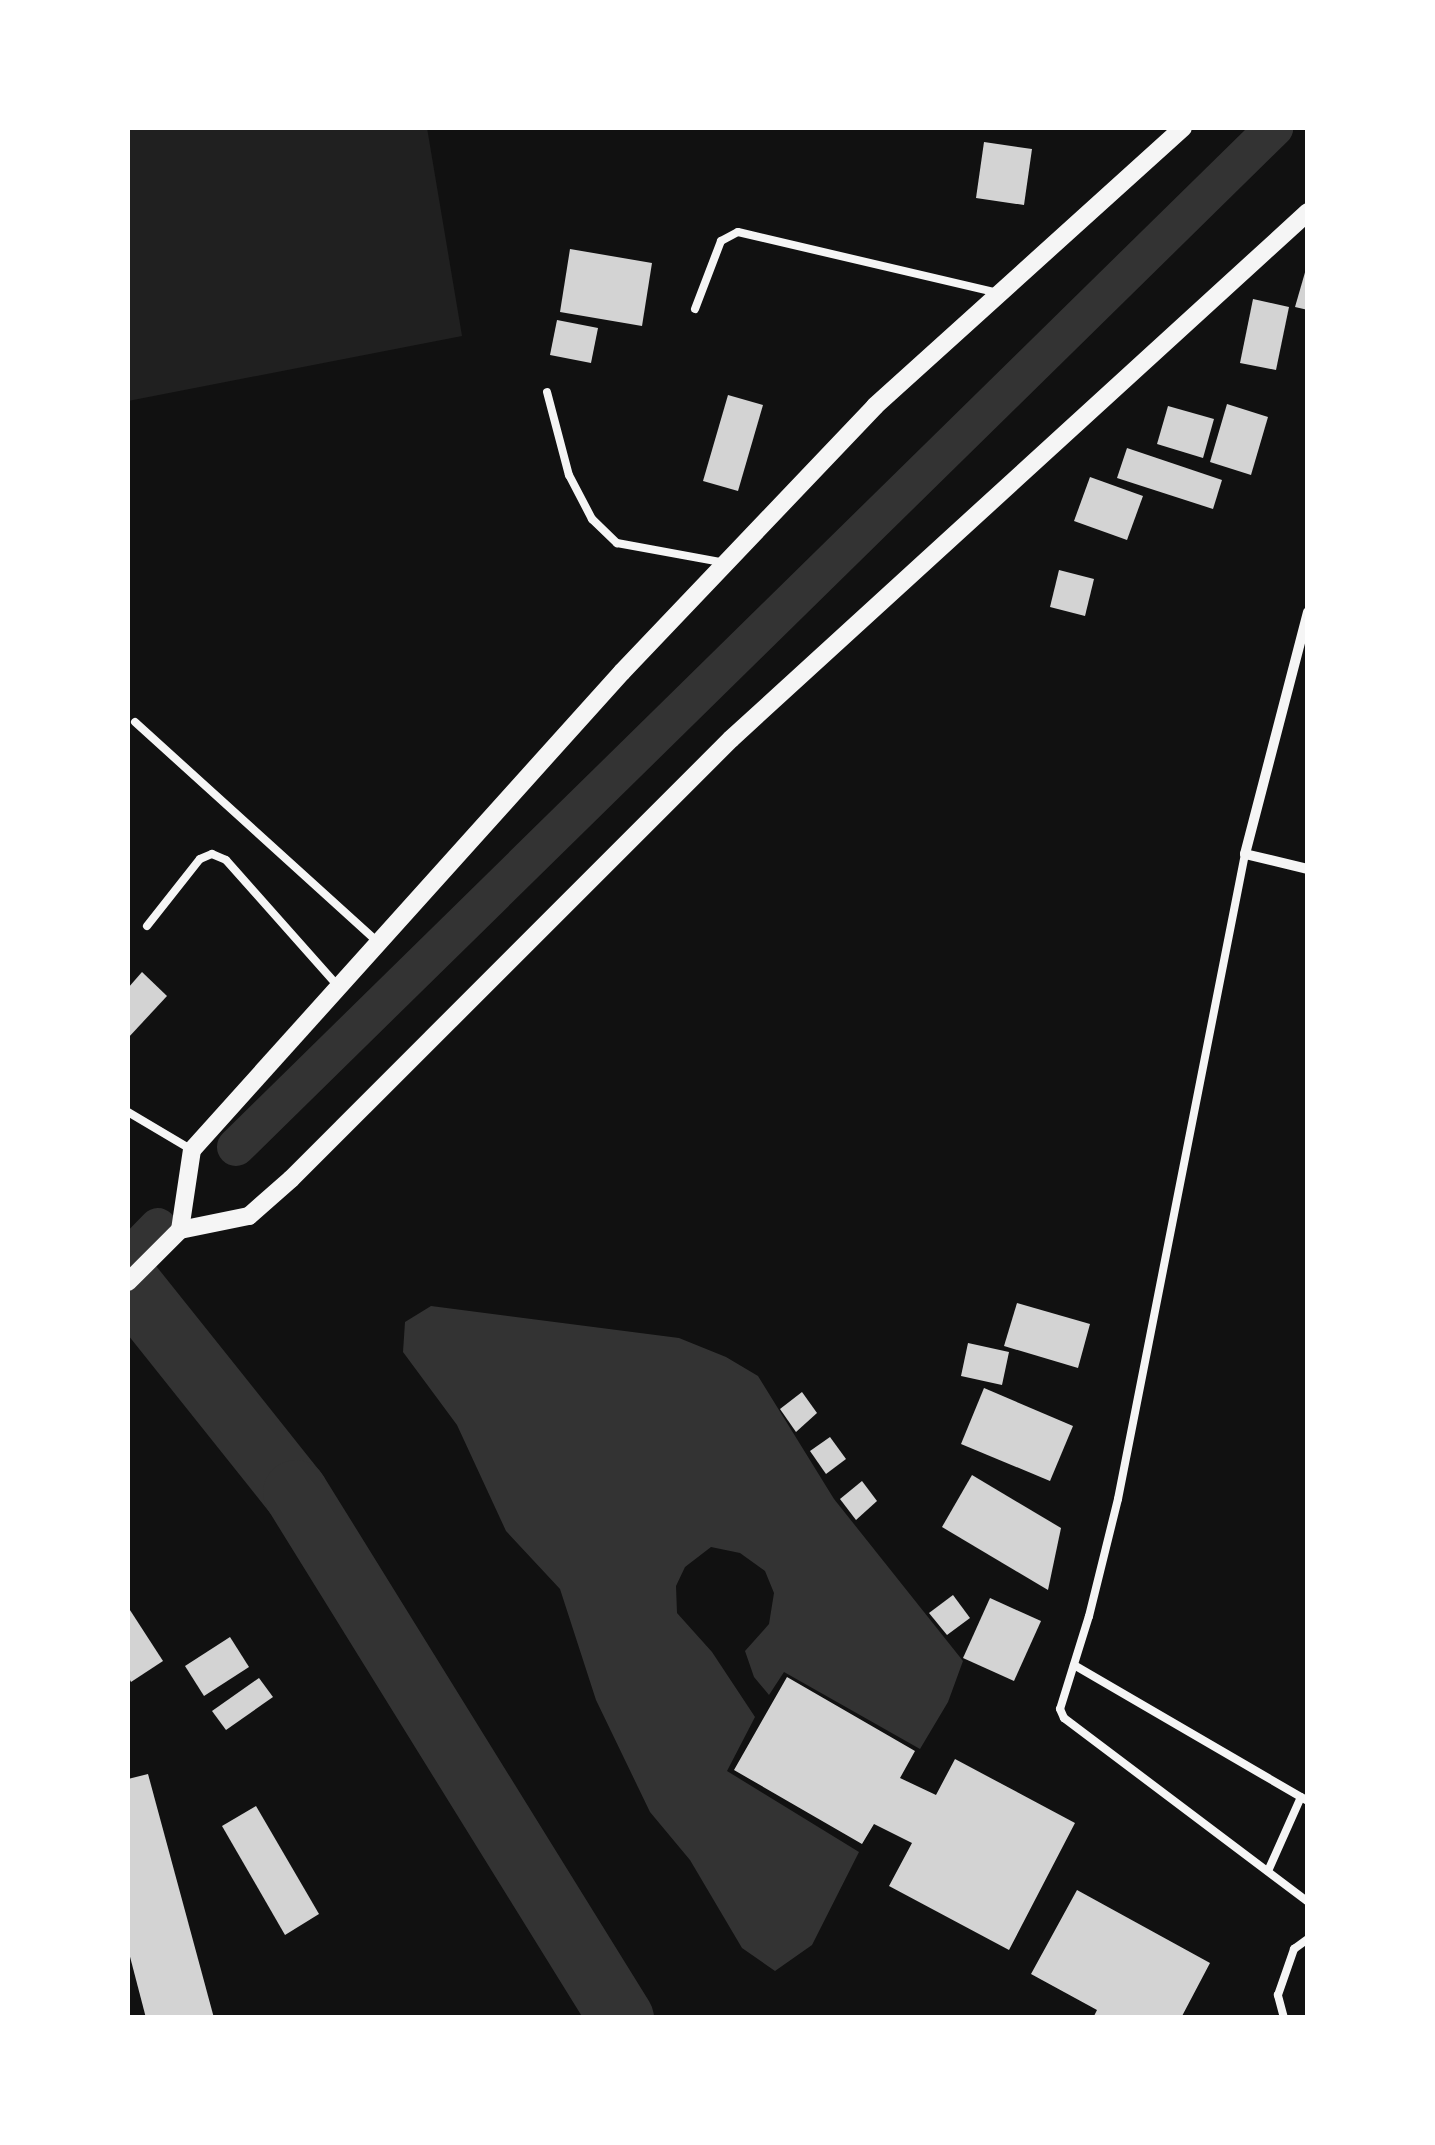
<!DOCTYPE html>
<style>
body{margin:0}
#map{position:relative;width:1435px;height:2145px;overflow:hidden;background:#111;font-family:"IBM Plex Sans",sans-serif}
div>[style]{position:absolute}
.green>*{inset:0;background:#202020}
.water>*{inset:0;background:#333}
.canal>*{height:38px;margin:-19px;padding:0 19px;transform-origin:19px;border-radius:19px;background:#333}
.river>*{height:65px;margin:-32.5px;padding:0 32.5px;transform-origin:32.5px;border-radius:32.5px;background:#333}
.building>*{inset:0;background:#d3d3d3}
.service>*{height:8px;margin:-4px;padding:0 4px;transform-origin:4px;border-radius:4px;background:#f5f5f5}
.minor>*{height:10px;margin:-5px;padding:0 5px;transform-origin:5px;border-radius:5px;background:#f5f5f5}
.tertiary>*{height:18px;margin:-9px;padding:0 9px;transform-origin:9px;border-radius:9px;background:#f5f5f5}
span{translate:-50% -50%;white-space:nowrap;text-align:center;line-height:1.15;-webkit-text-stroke:10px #fff;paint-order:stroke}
.frame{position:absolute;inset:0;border:130px solid #fff;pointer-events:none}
</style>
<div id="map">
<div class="green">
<i style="clip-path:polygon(128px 128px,427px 128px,462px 336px,128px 401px)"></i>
</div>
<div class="water">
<i style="clip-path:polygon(431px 1306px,679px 1338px,726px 1357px,758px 1376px,834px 1499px,963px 1661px,948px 1702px,920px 1749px,784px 1672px,769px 1695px,754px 1677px,745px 1651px,769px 1624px,774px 1593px,765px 1571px,740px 1553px,711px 1547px,685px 1567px,676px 1586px,677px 1613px,712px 1652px,755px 1717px,727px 1771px,859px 1852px,812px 1945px,775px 1971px,742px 1948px,690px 1860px,650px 1812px,596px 1700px,560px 1589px,506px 1531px,457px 1425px,403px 1352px,405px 1322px)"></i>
</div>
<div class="canal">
<i style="left:236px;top:1147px;width:1455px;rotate:-44.47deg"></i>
<i style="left:128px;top:1258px;width:43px;rotate:-45.9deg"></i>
</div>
<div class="river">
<i style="left:128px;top:1283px;width:268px;rotate:51.4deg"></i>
<i style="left:295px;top:1492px;width:619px;rotate:58.21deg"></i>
</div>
<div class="building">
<i style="clip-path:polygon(984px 142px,1032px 149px,1024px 205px,976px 198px)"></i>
<i style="clip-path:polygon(570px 249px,652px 263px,642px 326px,560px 312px)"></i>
<i style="clip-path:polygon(1308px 262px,1308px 310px,1295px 307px)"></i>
<i style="clip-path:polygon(1253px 299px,1289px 307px,1276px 370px,1240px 363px)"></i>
<i style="clip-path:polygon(557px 320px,598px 328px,591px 363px,550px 355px)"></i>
<i style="clip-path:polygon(728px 395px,763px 405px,738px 491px,703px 481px)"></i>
<i style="clip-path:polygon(1227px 404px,1268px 417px,1251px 475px,1210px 462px)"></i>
<i style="clip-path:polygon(1168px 406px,1214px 419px,1203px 458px,1157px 444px)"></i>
<i style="clip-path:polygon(1127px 448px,1222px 480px,1213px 509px,1117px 478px)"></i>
<i style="clip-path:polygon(1090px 477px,1143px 496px,1127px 540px,1074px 521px)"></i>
<i style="clip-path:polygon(1059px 570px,1094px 579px,1085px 616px,1050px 607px)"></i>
<i style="clip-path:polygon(142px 972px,167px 996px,128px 1038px,128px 988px)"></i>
<i style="clip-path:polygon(1017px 1303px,1090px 1324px,1078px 1368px,1004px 1346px)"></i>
<i style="clip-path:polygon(968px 1343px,1009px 1352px,1002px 1385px,961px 1376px)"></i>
<i style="clip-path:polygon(984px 1388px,1073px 1426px,1050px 1481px,961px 1444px)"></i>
<i style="clip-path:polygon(802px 1392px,817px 1413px,796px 1432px,780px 1409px)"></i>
<i style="clip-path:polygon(830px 1437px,846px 1459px,826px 1474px,810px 1451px)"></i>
<i style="clip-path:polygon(972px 1475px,1061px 1528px,1048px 1590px,942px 1527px)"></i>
<i style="clip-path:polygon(862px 1481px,877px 1501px,856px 1520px,840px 1499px)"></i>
<i style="clip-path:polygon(953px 1595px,970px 1618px,947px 1635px,929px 1613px)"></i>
<i style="clip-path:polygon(990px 1598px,1041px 1621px,1014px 1681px,963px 1658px)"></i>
<i style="clip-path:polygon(128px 1607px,163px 1661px,131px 1682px,128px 1676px)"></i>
<i style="clip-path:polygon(230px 1637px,249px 1667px,204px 1696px,185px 1666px)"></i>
<i style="clip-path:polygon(787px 1677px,915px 1751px,900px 1778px,936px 1795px,955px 1759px,1075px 1823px,1009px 1950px,889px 1886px,912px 1843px,874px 1824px,862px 1844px,734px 1770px)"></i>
<i style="clip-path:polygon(259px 1678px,273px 1697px,226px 1730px,212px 1711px)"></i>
<i style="clip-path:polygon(148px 1774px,214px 2018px,146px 2018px,128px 1949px,128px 1779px)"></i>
<i style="clip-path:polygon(256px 1806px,319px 1914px,285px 1935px,222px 1826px)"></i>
<i style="clip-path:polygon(1077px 1890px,1210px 1963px,1181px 2018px,1093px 2018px,1097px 2010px,1031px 1974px)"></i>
</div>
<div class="service">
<i style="left:695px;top:309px;width:73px;rotate:-69.1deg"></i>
<i style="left:721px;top:241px;width:19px;rotate:-28deg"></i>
<i style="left:738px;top:232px;width:268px;rotate:13.2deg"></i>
<i style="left:547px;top:392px;width:86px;rotate:75.2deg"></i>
<i style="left:569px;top:475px;width:50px;rotate:62.4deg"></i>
<i style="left:592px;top:519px;width:35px;rotate:44deg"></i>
<i style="left:617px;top:543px;width:106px;rotate:10.4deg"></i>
<i style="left:135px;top:722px;width:328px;rotate:42.2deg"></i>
<i style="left:1245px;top:854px;width:657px;rotate:101.14deg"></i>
<i style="left:1118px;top:1499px;width:121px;rotate:103.9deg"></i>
<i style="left:1089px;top:1616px;width:97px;rotate:107.3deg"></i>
<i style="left:1060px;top:1709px;width:10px;rotate:66deg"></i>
<i style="left:1064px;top:1718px;width:306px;rotate:37deg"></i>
<i style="left:147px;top:926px;width:85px;rotate:-51.7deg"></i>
<i style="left:200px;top:859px;width:13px;rotate:-23deg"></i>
<i style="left:212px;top:854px;width:15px;rotate:23deg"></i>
<i style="left:226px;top:860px;width:169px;rotate:48.4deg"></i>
<i style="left:128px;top:1112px;width:74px;rotate:30.7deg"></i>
<i style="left:1074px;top:1665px;width:271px;rotate:30.2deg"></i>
<i style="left:1268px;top:1871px;width:81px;rotate:-66deg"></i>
<i style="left:1284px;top:2018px;width:24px;rotate:-105deg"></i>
<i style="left:1278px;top:1995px;width:49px;rotate:-70.8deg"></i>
<i style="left:1294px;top:1949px;width:17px;rotate:-36deg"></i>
</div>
<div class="minor">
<i style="left:1308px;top:612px;width:250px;rotate:104.6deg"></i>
<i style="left:1245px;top:854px;width:65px;rotate:13.4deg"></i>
</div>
<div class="tertiary">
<i style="left:180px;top:1230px;width:81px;rotate:-81.5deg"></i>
<i style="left:192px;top:1150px;width:643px;rotate:-48.03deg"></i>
<i style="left:622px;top:672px;width:367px;rotate:-46.4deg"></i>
<i style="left:875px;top:406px;width:415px;rotate:-42.1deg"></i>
<i style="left:128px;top:1282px;width:74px;rotate:-45deg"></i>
<i style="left:180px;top:1230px;width:70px;rotate:-11.5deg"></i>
<i style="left:249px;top:1216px;width:56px;rotate:-41.4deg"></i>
<i style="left:291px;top:1179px;width:622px;rotate:-45deg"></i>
<i style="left:731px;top:739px;width:781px;rotate:-42.41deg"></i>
</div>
<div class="frame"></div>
</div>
